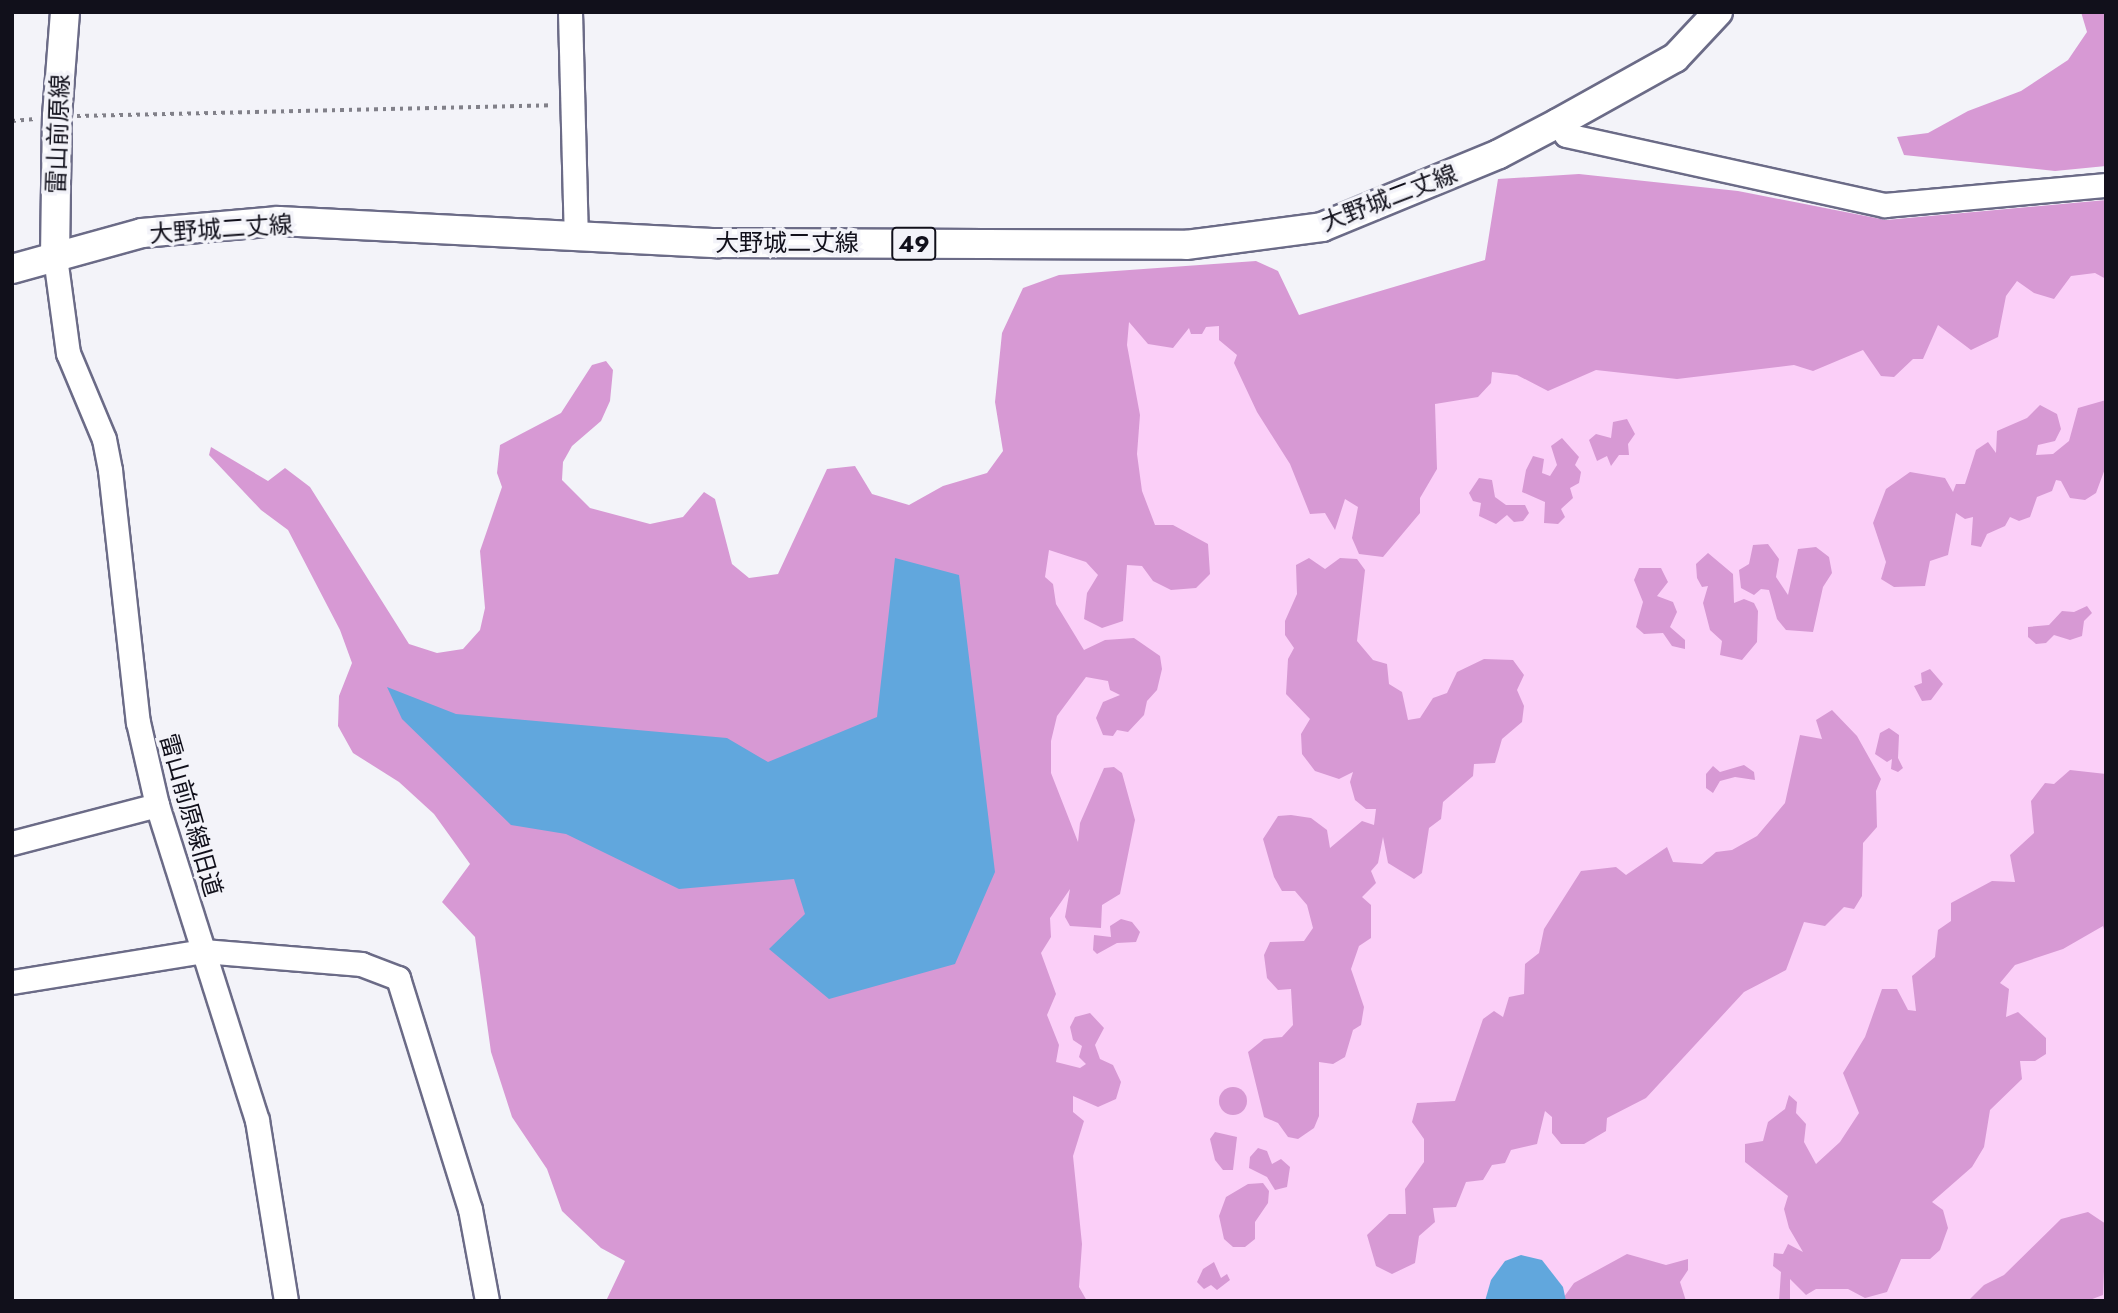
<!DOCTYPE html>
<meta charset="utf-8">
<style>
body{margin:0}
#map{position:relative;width:2118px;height:1313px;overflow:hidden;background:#f3f3f9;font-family:Jost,"Noto Sans JP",sans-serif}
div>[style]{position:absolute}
.green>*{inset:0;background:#fbcff8}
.forest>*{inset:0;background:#d799d4}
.round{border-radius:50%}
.water>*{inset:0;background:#61a7dd}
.path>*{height:3.5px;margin-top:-1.75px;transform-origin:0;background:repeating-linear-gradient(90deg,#818089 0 3.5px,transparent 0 8.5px)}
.roads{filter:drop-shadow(2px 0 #6b6b87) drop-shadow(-2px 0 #6b6b87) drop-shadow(0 2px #6b6b87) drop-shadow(0 -2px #6b6b87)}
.minor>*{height:23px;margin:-11.5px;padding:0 11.5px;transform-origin:11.5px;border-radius:11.5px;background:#fff}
.major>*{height:28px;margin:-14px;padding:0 14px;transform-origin:14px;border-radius:14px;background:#fff}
span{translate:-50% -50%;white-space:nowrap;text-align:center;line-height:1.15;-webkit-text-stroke:7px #f3f3f9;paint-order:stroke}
.shield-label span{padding:2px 5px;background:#f3f3f9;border:2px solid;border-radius:5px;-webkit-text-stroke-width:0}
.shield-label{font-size:23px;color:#11101b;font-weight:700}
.street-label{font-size:24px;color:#11101b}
.frame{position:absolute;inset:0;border:14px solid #11101b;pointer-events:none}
</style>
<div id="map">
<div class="green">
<i style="clip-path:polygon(2106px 228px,2106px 1301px,950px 1301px,996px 553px,1076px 319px,1294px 326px,1520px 248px)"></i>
</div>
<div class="forest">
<i style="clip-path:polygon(2081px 12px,2106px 12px,2106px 166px,2055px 171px,1904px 155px,1897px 137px,1928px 133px,1968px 111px,2021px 91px,2068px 60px,2087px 32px)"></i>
<i style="clip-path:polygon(1579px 174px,1738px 191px,1886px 220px,2106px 200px,2106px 279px,2095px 273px,2071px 276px,2054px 299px,2034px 293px,2017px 281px,2006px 296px,1998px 337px,1971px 350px,1938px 325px,1923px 359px,1913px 359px,1894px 377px,1881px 376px,1863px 350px,1813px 371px,1794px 365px,1677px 379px,1596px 370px,1548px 391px,1517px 375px,1492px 372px,1491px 383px,1478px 397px,1435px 404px,1437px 469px,1420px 498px,1420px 513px,1383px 557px,1359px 554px,1352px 538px,1358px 507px,1345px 499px,1335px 530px,1325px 513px,1310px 514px,1290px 464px,1257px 412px,1234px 363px,1237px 355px,1219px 340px,1219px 326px,1206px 327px,1202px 334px,1191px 334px,1189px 328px,1173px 348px,1148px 344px,1129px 322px,1127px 345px,1140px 415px,1137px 454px,1142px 491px,1155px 525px,1173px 525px,1208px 544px,1210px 574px,1196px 588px,1171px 590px,1153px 581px,1142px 566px,1127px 565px,1123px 621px,1102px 628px,1084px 619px,1087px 593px,1098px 575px,1086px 562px,1049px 550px,1045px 577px,1053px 584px,1056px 604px,1084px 650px,1105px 640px,1134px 638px,1160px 656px,1162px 669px,1157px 690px,1147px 701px,1144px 715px,1128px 732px,1117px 730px,1113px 736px,1103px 735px,1096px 718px,1103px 702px,1120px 695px,1110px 690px,1108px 681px,1086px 677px,1057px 716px,1051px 741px,1051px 773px,1078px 842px,1080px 823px,1104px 768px,1114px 767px,1122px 773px,1135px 820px,1120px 894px,1102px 905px,1101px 928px,1070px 926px,1065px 917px,1070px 889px,1050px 918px,1051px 937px,1041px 953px,1056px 994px,1047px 1015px,1059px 1045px,1056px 1062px,1080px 1068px,1086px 1064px,1079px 1057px,1082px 1046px,1073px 1040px,1070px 1027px,1075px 1017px,1090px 1013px,1104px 1028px,1095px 1045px,1100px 1059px,1113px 1065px,1121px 1082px,1116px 1099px,1098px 1107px,1073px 1096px,1073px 1112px,1084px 1121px,1073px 1156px,1082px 1244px,1079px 1287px,1087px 1301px,606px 1301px,625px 1261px,601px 1248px,562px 1211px,547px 1169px,512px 1117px,491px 1052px,475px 937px,442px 902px,470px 864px,434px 814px,399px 782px,353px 753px,338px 726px,339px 696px,352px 663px,340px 630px,288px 530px,261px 510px,209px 455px,211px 447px,268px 481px,285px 468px,310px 487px,409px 644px,437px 653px,463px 649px,480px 630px,485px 608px,480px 551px,502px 487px,497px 473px,500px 445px,561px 413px,592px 365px,606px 361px,613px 370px,610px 401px,601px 421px,572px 446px,563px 462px,562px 480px,590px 508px,650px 524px,683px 517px,704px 492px,715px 499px,732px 564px,749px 578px,778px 574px,827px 469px,855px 466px,872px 494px,909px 505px,943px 486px,987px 473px,1003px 451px,995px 402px,1002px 333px,1023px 288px,1059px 275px,1256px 261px,1278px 271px,1299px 315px,1485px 260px,1498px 179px)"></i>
<i style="clip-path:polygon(2106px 400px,2106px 466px,2096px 493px,2085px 500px,2070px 498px,2061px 481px,2056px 480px,2052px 491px,2037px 497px,2030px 517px,2019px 521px,2010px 517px,2005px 526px,1987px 534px,1981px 547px,1971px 545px,1973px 517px,1965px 519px,1956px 513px,1948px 555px,1930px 561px,1925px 586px,1894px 587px,1881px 579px,1886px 562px,1873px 523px,1886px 489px,1910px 472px,1945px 478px,1953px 492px,1956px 484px,1965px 484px,1976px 450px,1988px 442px,1996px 453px,1997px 431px,2027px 418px,2040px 405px,2057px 414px,2061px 429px,2055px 441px,2038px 445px,2036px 455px,2053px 454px,2069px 441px,2078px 408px)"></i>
<i style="clip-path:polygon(1627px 419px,1635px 434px,1628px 444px,1629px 455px,1619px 455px,1611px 466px,1607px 456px,1597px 461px,1589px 440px,1596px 434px,1611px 438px,1613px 422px)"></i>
<i style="clip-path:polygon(1562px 438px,1579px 457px,1575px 465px,1581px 472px,1579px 483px,1570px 488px,1573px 498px,1561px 509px,1565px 517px,1558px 524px,1544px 523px,1545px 502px,1522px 492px,1526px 470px,1533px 456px,1544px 459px,1542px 473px,1550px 476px,1557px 465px,1551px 446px)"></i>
<i style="clip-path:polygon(1479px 478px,1492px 480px,1495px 497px,1506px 505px,1525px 505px,1529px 513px,1523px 521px,1514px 522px,1507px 515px,1496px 524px,1479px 516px,1481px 503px,1473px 501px,1469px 493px)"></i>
<i style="clip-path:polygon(1768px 544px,1779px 559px,1776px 577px,1788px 595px,1798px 549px,1816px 547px,1829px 557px,1832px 573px,1823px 587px,1813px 632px,1786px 630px,1777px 619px,1769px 590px,1761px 589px,1754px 595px,1741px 588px,1739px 570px,1749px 564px,1753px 545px)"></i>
<i style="clip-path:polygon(1708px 553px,1733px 574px,1734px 603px,1744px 599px,1754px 603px,1758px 611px,1757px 642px,1742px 660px,1720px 655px,1722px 641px,1710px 630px,1703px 603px,1708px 586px,1702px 587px,1697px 578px,1696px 564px)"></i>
<i style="clip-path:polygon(1309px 558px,1325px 569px,1340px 558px,1357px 559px,1365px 570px,1357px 641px,1373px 660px,1387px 664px,1389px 684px,1402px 692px,1408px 720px,1420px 718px,1433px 698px,1447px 693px,1457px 672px,1484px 659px,1513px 660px,1524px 675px,1517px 690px,1524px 706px,1522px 722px,1502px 739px,1495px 763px,1474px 764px,1473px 776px,1443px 802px,1441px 819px,1429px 828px,1422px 873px,1414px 879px,1388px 863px,1383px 837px,1378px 863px,1371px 871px,1376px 883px,1362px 897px,1371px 905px,1371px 938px,1359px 946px,1351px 969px,1364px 1007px,1361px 1025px,1353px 1030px,1345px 1057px,1333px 1064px,1319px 1062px,1319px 1116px,1314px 1128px,1298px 1139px,1288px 1137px,1278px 1123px,1264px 1117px,1248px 1052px,1264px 1039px,1282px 1037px,1293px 1025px,1291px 989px,1278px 990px,1267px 978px,1264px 955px,1270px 942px,1304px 941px,1313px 928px,1307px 905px,1295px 891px,1282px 891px,1274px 877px,1263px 839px,1278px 816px,1291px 815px,1311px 818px,1327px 830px,1330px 848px,1362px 821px,1374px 825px,1376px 809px,1366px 809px,1355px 800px,1350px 782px,1353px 772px,1339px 779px,1315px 771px,1302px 754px,1301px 734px,1310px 719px,1286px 694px,1288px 659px,1294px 648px,1285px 635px,1285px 621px,1297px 594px,1296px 565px)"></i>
<i style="clip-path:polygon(1639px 568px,1661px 568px,1668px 582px,1657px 596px,1673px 602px,1677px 612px,1670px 627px,1685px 640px,1685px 649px,1672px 646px,1663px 633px,1644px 634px,1636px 627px,1643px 602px,1634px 580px)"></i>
<i style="clip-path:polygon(2087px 606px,2092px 613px,2084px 621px,2082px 636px,2070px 640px,2054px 635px,2046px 643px,2036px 644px,2028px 637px,2028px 627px,2049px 625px,2062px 611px,2074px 612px)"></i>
<i style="clip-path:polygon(1930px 669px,1943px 684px,1931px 700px,1922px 701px,1914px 686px,1922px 683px,1921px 673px)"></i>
<i style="clip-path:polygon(1832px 710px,1857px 736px,1881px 779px,1876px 791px,1877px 827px,1863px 843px,1862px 896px,1854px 909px,1844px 907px,1825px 926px,1804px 922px,1786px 970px,1744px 992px,1646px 1098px,1607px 1118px,1606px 1131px,1584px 1144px,1561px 1144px,1552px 1133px,1552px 1117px,1545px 1111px,1537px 1144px,1511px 1150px,1505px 1163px,1492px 1165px,1483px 1180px,1466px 1182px,1456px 1207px,1433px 1208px,1435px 1222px,1419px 1236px,1415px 1263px,1392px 1274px,1376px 1266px,1367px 1235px,1389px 1214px,1406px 1214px,1405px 1189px,1424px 1162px,1424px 1139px,1412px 1122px,1417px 1103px,1455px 1101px,1483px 1019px,1494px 1011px,1503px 1017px,1509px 997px,1524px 994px,1525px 964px,1539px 953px,1544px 929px,1581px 871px,1616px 867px,1626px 875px,1667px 847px,1673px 862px,1702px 864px,1716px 852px,1732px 850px,1757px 836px,1785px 803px,1800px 735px,1822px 739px,1816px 720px)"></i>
<i style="clip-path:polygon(1889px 728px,1899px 735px,1898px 758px,1903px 768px,1898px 772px,1891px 769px,1892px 759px,1887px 762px,1875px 754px,1880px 733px)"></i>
<i style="clip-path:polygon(1744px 765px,1754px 772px,1755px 780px,1735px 777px,1720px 781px,1713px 793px,1706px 788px,1706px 774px,1713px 766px,1720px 772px)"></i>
<i style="clip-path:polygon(2070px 770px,2106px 774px,2106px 936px,2103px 926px,2063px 949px,2015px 965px,2000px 983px,2009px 989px,2006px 1017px,2018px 1012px,2046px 1038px,2046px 1054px,2035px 1061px,2020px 1061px,2022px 1079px,1990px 1110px,1984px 1147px,1972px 1167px,1932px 1202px,1943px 1210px,1948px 1228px,1940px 1250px,1930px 1259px,1901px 1259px,1887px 1292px,1865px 1298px,1848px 1289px,1816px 1289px,1806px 1295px,1790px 1279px,1790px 1301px,1779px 1301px,1781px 1272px,1773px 1266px,1774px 1253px,1783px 1254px,1788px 1244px,1803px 1252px,1789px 1228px,1784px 1209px,1788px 1196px,1745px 1162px,1745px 1144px,1763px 1141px,1768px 1122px,1785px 1109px,1789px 1095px,1797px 1102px,1796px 1113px,1806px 1124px,1804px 1142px,1816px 1164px,1840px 1142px,1859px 1113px,1843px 1073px,1865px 1037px,1882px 989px,1897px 989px,1908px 1010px,1916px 1011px,1912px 976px,1935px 957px,1938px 930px,1951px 921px,1951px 903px,1992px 881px,2015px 882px,2010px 855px,2034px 833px,2031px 801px,2045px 783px,2054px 784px)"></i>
<i style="clip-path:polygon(1121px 919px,1132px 922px,1140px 932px,1136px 942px,1117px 943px,1097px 954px,1093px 950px,1094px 935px,1111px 937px,1110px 926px)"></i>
<i class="round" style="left:1219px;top:1087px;width:28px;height:28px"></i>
<i style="clip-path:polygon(1215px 1132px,1237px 1137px,1233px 1170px,1223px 1170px,1215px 1160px,1210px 1139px)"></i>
<i style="clip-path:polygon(1258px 1148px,1267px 1151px,1272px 1164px,1281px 1159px,1290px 1167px,1287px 1187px,1275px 1190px,1267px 1177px,1249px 1168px,1250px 1157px)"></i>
<i style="clip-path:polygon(1263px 1183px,1269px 1191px,1268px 1203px,1255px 1222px,1255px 1239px,1245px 1247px,1233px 1247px,1224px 1239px,1219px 1216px,1226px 1197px,1248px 1184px)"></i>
<i style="clip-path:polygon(2088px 1212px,2106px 1224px,2103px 1295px,2087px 1301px,1968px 1301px,1984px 1285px,2004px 1275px,2061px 1219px)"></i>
<i style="clip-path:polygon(1627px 1254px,1666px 1265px,1688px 1259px,1688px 1270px,1680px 1282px,1686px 1301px,1561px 1301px,1574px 1283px)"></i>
<i style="clip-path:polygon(1214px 1262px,1221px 1278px,1227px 1274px,1230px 1280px,1217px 1290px,1211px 1285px,1204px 1289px,1197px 1282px,1203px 1269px)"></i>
</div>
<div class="water">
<i style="clip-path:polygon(895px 558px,959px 575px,995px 872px,955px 964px,829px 999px,769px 949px,805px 914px,794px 879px,679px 889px,566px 834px,511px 825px,402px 719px,387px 687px,456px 714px,727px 738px,768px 762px,877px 717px)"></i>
<i style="clip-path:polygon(1521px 1255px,1542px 1260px,1563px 1287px,1566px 1301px,1485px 1301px,1491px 1280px,1505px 1261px)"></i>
</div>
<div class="path">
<i style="left:77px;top:116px;width:475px;rotate:-1.3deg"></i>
<i style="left:12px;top:121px;width:23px;rotate:-5deg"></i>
</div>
<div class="roads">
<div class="minor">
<i style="left:570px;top:12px;width:225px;rotate:88.5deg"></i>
<i style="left:1558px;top:123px;width:14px;rotate:56deg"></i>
<i style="left:1566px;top:135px;width:327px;rotate:12.4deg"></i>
<i style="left:1885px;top:205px;width:222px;rotate:-5.2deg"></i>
<i style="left:55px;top:257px;width:97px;rotate:82.3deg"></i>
<i style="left:68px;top:353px;width:93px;rotate:67.3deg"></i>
<i style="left:104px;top:439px;width:32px;rotate:79deg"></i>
<i style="left:110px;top:470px;width:254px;rotate:83.7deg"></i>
<i style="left:138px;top:722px;width:85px;rotate:77.1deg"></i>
<i style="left:157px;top:805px;width:330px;rotate:72.4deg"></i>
<i style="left:257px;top:1120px;width:183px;rotate:80.9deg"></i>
<i style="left:12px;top:843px;width:150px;rotate:-14.7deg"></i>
<i style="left:12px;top:982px;width:193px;rotate:-9.2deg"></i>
<i style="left:203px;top:951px;width:159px;rotate:4.7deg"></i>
<i style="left:361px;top:964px;width:40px;rotate:21deg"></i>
<i style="left:398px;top:978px;width:242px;rotate:72.7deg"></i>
<i style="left:470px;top:1209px;width:94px;rotate:79.5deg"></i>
</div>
<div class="major">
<i style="left:55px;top:257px;width:141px;rotate:-89.2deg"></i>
<i style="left:57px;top:116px;width:104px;rotate:-85.6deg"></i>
<i style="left:12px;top:269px;width:135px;rotate:-15.5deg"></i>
<i style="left:142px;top:233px;width:137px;rotate:-5deg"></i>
<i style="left:278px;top:221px;width:440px;rotate:2.9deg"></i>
<i style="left:717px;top:243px;width:469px;rotate:0.2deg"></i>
<i style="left:1186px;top:245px;width:137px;rotate:-7.5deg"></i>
<i style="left:1322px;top:227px;width:191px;rotate:-22.4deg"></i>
<i style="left:1499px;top:154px;width:67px;rotate:-27.7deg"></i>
<i style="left:1558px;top:123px;width:134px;rotate:-29.1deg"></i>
<i style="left:1675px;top:58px;width:63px;rotate:-46.9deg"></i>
</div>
</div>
<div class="shield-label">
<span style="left:914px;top:244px">49</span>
</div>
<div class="street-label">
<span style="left:58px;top:134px;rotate:-88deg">雷山前原線</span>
<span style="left:1389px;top:198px;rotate:-21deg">大野城二丈線</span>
<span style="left:221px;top:229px;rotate:-4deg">大野城二丈線</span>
<span style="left:787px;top:243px">大野城二丈線</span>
<span style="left:191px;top:815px;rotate:74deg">雷山前原線旧道</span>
</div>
<div class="frame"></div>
</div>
